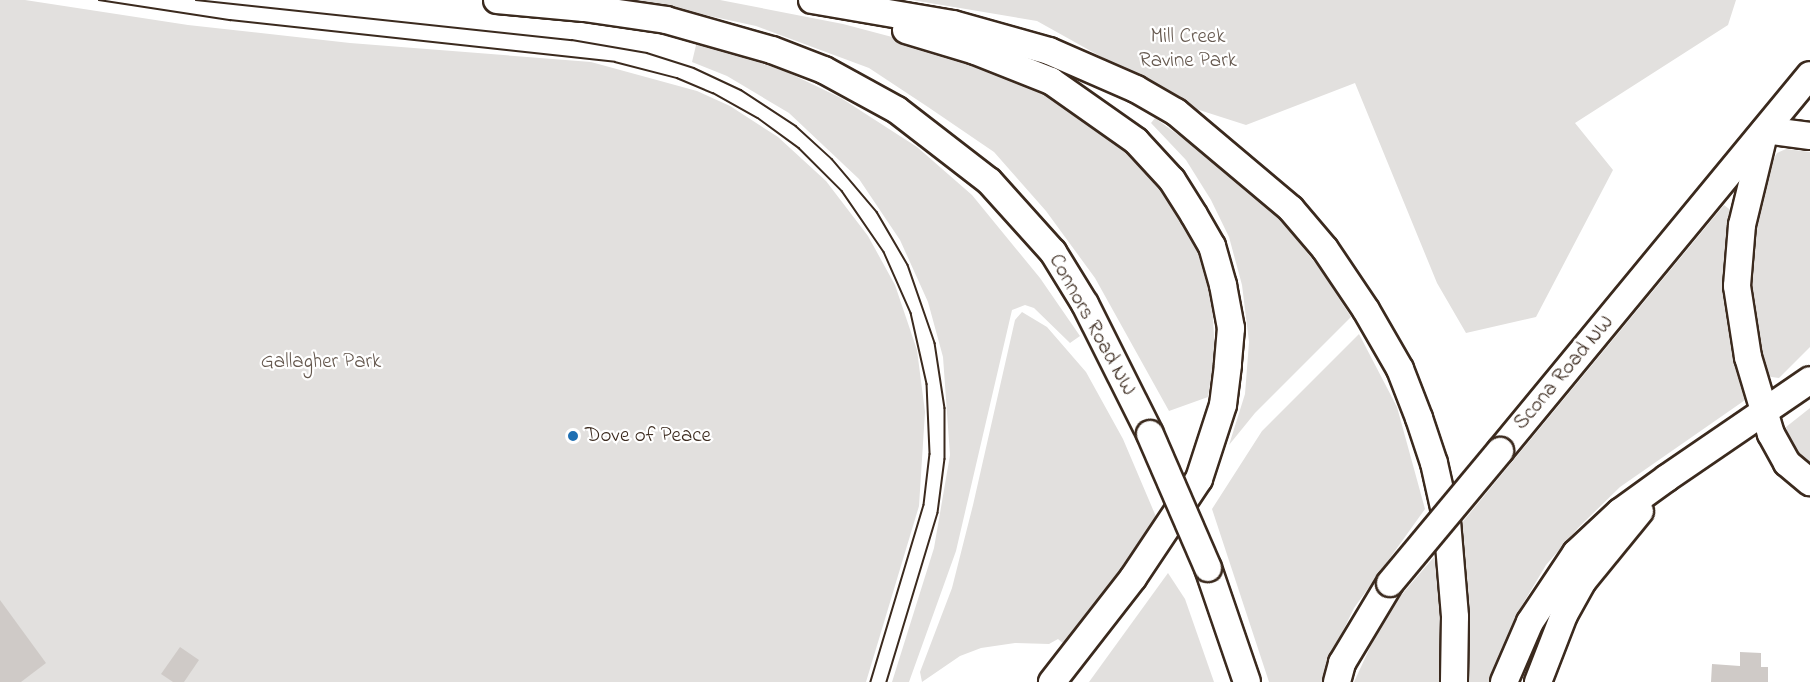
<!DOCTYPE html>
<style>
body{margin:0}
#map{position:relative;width:1810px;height:682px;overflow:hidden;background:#fff;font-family:"Indie Flower",sans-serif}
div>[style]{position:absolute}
.green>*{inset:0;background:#e2e0de}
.building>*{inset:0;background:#cfcac7}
.roads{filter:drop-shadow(2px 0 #3b2a1e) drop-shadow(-2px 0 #3b2a1e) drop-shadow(0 2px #3b2a1e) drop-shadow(0 -2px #3b2a1e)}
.secondary>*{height:26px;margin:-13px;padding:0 13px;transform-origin:13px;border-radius:13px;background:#fff}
.tram>*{height:1.5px;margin:-0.75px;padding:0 0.75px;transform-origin:0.75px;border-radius:0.75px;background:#3b2a1e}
.bridges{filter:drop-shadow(2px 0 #3b2a1e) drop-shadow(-2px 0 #3b2a1e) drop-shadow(0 2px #3b2a1e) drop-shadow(0 -2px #3b2a1e)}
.secondary-bridge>*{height:26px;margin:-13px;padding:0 13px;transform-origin:13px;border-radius:13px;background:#fff}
.dots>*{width:16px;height:16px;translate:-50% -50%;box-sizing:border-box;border:3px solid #fff;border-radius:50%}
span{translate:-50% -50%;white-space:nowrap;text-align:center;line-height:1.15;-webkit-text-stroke:4.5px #fff;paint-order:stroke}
.park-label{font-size:21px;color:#65584e}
.street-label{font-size:21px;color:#3b2a1e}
.poi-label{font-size:21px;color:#3b2a1e}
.left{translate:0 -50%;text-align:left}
</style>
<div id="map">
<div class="green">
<i style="clip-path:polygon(0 0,25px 0,188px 25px,350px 43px,591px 62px,697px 91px,730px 106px,778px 137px,826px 181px,868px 236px,895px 285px,917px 350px,925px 412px,919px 506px,866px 682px,0 682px)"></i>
<i style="clip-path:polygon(636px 0,720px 0,843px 24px,945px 51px,1024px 82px,1070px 108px,1135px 157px,1168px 196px,1198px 252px,1212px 303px,1215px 352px,1208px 397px,1169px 411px,1095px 278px,1046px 211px,994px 152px,928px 107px,869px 68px,756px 26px)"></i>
<i style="clip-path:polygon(912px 0,1736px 0,1728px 25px,1575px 123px,1613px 170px,1536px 317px,1466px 333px,1437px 283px,1355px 83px,1246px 125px,1193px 108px,1037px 21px)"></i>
<i style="clip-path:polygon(697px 41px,787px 72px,841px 98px,917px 147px,972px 195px,1040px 278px,1080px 336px,1070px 343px,1034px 308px,1025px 305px,1012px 310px,956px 551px,909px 682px,892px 682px,934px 548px,950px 455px,943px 357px,928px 302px,900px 240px,859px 179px,789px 113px,727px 76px,692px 62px)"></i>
<i style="clip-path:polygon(1155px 118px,1225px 169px,1281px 220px,1320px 269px,1351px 317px,1255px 413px,1229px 445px,1245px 394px,1249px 342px,1242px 285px,1229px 237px,1211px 200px,1186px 160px,1151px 123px)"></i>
<i style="clip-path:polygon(1786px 149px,1810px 152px,1810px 347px,1779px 378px,1764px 376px,1750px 307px,1748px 264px,1754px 218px,1771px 164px,1777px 153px)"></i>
<i style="clip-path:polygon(1724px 205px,1733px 212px,1748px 398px,1620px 487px,1578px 528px,1546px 565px,1521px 607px,1490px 682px,1469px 682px,1469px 607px,1456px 530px)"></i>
<i style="clip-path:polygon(1022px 312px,1047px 327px,1086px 372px,1123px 439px,1157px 519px,1065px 645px,1058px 639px,1049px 644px,1015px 643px,981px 648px,960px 656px,922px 682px,920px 672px,952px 588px,973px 505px,1015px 320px)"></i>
<i style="clip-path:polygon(1359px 334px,1397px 407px,1425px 509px,1354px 608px,1329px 660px,1323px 682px,1269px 682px,1212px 509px,1262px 431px)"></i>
<i style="clip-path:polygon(1810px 408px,1810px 471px,1791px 446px,1786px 427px)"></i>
<i style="clip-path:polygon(1434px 557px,1438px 561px,1442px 598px,1441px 682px,1354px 682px,1379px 628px,1397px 600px)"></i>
<i style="clip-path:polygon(1168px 573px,1185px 599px,1214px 682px,1089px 682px)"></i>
</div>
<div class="building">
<i style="clip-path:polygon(0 600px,46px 663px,21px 682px,0 682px)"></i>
<i style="clip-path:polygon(180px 647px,199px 660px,184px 682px,173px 682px,161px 674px)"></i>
<i style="clip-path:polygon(1740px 652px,1761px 653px,1761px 667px,1768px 667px,1768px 682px,1711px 682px,1712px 664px,1740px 666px)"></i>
</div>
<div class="roads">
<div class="secondary">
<i style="left:497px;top:0;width:87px;rotate:5.3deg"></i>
<i style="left:584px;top:8px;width:83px;rotate:8.3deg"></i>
<i style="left:666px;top:20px;width:110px;rotate:15.8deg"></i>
<i style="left:772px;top:50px;width:56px;rotate:21deg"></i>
<i style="left:824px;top:70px;width:83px;rotate:28.7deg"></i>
<i style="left:897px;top:110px;width:116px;rotate:37.7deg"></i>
<i style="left:989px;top:181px;width:96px;rotate:48deg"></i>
<i style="left:1053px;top:252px;width:61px;rotate:58.4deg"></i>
<i style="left:1085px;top:304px;width:145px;rotate:63.4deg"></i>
<i style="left:812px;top:0;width:143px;rotate:9.7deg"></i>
<i style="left:953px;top:24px;width:100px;rotate:15.7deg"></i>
<i style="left:1049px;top:51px;width:95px;rotate:23.6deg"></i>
<i style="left:1136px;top:89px;width:46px;rotate:29.9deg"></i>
<i style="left:1176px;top:112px;width:150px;rotate:40.1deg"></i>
<i style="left:1291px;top:209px;width:52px;rotate:49.6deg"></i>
<i style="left:1325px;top:249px;width:73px;rotate:56.1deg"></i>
<i style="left:1366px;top:310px;width:68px;rotate:60deg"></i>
<i style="left:1400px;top:369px;width:53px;rotate:68.8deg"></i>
<i style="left:1419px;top:418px;width:47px;rotate:71.6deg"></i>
<i style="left:1434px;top:463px;width:59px;rotate:77.4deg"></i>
<i style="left:1447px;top:521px;width:96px;rotate:85.2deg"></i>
<i style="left:1455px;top:617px;width:65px;rotate:90.9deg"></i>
<i style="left:906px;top:30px;width:72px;rotate:16.9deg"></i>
<i style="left:975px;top:51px;width:82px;rotate:21.5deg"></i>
<i style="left:1051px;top:81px;width:104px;rotate:35.2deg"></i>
<i style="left:1136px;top:141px;width:53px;rotate:47.3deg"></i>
<i style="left:1172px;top:180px;width:41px;rotate:57.8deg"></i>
<i style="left:1194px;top:215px;width:36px;rotate:60deg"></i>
<i style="left:1212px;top:246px;width:41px;rotate:74.2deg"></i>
<i style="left:1223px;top:285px;width:44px;rotate:79.5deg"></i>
<i style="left:1231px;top:328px;width:37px;rotate:95deg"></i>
<i style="left:1228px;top:365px;width:40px;rotate:97.1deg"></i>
<i style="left:1223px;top:405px;width:78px;rotate:108deg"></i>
<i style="left:1199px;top:479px;width:119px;rotate:123.7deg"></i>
<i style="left:1133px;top:578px;width:132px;rotate:127.9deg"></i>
<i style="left:1810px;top:136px;width:45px;rotate:-172.4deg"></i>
<i style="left:1765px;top:130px;width:98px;rotate:103.6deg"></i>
<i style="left:1742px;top:225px;width:61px;rotate:94.7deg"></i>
<i style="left:1737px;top:286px;width:72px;rotate:81.2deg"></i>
<i style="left:1748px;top:357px;width:80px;rotate:73.4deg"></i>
<i style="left:1771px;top:434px;width:33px;rotate:61deg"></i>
<i style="left:1787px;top:463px;width:30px;rotate:40deg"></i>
<i style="left:1500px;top:451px;width:487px;rotate:-50.5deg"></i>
<i style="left:1208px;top:568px;width:120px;rotate:71.1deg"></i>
<i style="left:1337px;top:682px;width:20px;rotate:-75deg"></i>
<i style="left:1342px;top:663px;width:93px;rotate:-59deg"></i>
<i style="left:1504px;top:682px;width:65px;rotate:-66.6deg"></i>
<i style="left:1530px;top:622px;width:83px;rotate:-56.3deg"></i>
<i style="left:1576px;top:553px;width:60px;rotate:-43deg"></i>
<i style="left:1620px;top:512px;width:58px;rotate:-35.9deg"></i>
<i style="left:1667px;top:478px;width:173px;rotate:-34.4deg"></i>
<i style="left:1538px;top:682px;width:72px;rotate:-68.8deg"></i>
<i style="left:1564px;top:615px;width:39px;rotate:-61deg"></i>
<i style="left:1583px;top:581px;width:90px;rotate:-50.8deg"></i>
</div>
</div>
<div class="tram">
<i style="left:99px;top:0;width:133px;rotate:8.7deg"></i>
<i style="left:230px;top:20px;width:387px;rotate:6.2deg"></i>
<i style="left:615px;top:62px;width:64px;rotate:14.5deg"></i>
<i style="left:677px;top:78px;width:39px;rotate:23deg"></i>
<i style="left:713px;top:93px;width:51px;rotate:29.1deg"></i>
<i style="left:758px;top:118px;width:51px;rotate:36.2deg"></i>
<i style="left:799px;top:148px;width:61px;rotate:45deg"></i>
<i style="left:842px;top:191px;width:74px;rotate:55.5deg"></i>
<i style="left:884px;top:252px;width:67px;rotate:66.1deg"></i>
<i style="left:911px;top:313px;width:73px;rotate:77.3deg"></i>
<i style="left:927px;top:384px;width:70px;rotate:87.5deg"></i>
<i style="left:930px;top:454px;width:51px;rotate:96.7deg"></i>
<i style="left:924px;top:505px;width:185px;rotate:106.7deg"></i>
<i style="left:196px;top:0;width:378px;rotate:6.1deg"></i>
<i style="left:572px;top:40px;width:76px;rotate:9.8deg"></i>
<i style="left:647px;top:53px;width:49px;rotate:17.7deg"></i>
<i style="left:694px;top:68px;width:52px;rotate:25.1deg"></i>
<i style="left:741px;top:90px;width:66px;rotate:33.2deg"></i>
<i style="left:796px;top:126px;width:49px;rotate:42.5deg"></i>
<i style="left:832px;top:159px;width:70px;rotate:49.7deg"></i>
<i style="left:877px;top:212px;width:61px;rotate:59.7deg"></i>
<i style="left:908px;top:265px;width:83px;rotate:70.9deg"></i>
<i style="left:935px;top:343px;width:66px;rotate:81.3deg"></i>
<i style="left:945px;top:408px;width:51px;rotate:90deg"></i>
<i style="left:945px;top:459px;width:54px;rotate:97.4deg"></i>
<i style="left:938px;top:513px;width:177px;rotate:106.8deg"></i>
</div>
<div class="bridges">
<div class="secondary-bridge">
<i style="left:1150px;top:434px;width:146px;rotate:66.6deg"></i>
<i style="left:1390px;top:583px;width:172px;rotate:-50.2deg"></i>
</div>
</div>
<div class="dots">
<i style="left:573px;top:436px;background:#1f6fb2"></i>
</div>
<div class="park-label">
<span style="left:1188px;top:49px">Mill Creek<br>Ravine Park</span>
<span style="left:321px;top:362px">Gallagher Park</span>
</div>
<div class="street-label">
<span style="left:1092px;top:325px;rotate:61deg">Connors Road NW</span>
<span style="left:1564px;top:373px;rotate:-50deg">Scona Road NW</span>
</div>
<div class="poi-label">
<span class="left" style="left:585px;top:436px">Dove of Peace</span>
</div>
</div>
